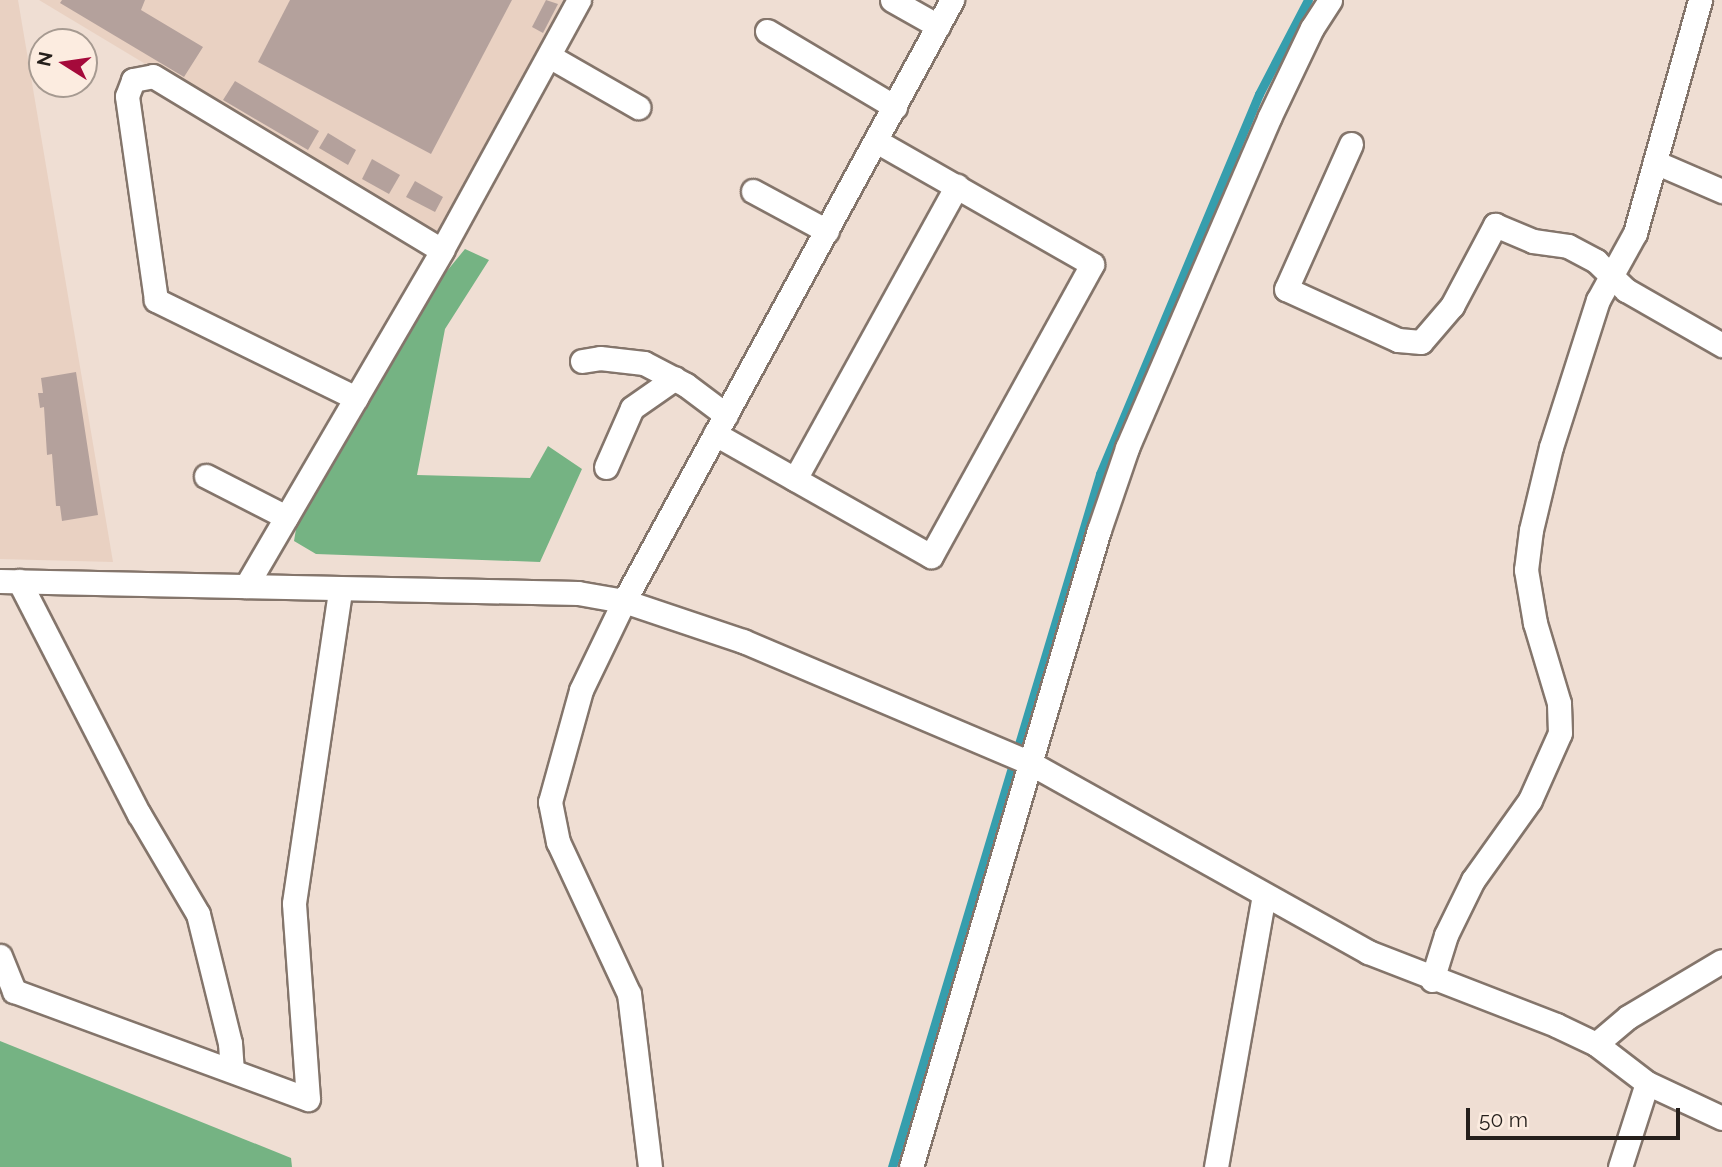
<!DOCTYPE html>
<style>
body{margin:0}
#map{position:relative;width:1722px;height:1167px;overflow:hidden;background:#efded3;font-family:Raleway,sans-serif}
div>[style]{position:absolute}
.built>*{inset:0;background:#e9d1c2}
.forest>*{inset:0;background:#75b383}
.stream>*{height:9px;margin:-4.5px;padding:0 4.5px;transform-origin:4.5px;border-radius:4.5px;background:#369ead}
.building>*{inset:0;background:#b4a19c}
.roads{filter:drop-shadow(2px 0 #84756b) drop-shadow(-2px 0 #84756b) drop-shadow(0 2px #84756b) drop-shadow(0 -2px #84756b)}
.street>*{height:23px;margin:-11.5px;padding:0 11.5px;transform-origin:11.5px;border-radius:11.5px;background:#fff}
span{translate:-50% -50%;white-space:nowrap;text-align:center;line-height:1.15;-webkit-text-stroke:5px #fcece0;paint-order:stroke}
.north{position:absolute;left:28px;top:28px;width:70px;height:70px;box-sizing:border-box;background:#fcece0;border:2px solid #a69a91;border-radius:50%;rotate:282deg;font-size:19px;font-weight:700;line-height:28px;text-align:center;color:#251f1b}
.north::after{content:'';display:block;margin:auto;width:24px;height:32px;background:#a50a3b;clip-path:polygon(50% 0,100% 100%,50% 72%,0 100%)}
.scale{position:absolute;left:1466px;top:1108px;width:214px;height:32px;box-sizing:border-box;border:4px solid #251f1b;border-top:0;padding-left:9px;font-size:21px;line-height:24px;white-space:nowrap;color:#251f1b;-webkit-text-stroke:5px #fcece0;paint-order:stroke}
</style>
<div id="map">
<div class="built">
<i style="clip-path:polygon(0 0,18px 0,113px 562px,0 559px)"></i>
<i style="clip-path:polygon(39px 0,569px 0,438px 240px)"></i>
</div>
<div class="forest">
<i style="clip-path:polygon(465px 249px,489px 260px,445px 329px,417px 475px,530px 478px,548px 446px,582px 469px,540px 562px,316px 554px,294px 541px,297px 523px,405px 322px)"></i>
<i style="clip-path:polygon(0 1041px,291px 1158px,292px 1167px,0 1167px)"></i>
</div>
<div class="stream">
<i style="left:892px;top:1167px;width:724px;rotate:-73.29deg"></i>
<i style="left:1100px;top:474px;width:412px;rotate:-67.3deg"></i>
<i style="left:1259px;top:94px;width:106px;rotate:-62.5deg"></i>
</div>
<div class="building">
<i style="clip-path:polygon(62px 0,145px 0,141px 10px,203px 47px,184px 77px,60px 3px)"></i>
<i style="clip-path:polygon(290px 0,512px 0,431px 154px,258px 62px)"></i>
<i style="clip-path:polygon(546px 0,558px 4px,543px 33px,532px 27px)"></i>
<i style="clip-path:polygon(235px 81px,319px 131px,308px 150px,223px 100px)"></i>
<i style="clip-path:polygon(328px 133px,356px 150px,348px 165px,319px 148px)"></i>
<i style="clip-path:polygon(372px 159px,400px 175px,389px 194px,362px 179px)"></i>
<i style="clip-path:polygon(415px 181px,443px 197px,435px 212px,406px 197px)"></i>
<i style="clip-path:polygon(76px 372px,98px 515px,62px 521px,60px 506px,56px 506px,52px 454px,47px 455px,44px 407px,40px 408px,38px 393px,43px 393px,41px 378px)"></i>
</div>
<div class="roads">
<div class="street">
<i style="left:892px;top:0;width:53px;rotate:29.5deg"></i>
<i style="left:767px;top:31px;width:149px;rotate:30.7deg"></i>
<i style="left:549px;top:56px;width:103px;rotate:29.8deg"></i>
<i style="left:1351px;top:144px;width:159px;rotate:114.1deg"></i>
<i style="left:1286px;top:289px;width:123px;rotate:24.5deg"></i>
<i style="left:1398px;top:340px;width:23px;rotate:5deg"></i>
<i style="left:1421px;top:342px;width:48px;rotate:-49.3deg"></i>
<i style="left:1452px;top:306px;width:92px;rotate:-62deg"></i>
<i style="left:1495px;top:225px;width:41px;rotate:22.8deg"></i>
<i style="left:1533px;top:241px;width:35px;rotate:8deg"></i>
<i style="left:1568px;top:246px;width:32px;rotate:28deg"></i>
<i style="left:1596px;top:261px;width:42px;rotate:44deg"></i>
<i style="left:1626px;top:290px;width:111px;rotate:29.8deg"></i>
<i style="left:1655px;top:162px;width:73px;rotate:23.4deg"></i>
<i style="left:753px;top:191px;width:84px;rotate:28.4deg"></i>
<i style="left:582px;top:361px;width:18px;rotate:-9deg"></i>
<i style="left:600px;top:358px;width:44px;rotate:6.5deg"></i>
<i style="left:644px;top:363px;width:47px;rotate:27.6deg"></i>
<i style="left:686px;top:385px;width:50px;rotate:36.9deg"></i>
<i style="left:356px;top:398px;width:223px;rotate:-153.9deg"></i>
<i style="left:156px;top:300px;width:206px;rotate:-98.1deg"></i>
<i style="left:127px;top:96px;width:17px;rotate:-69deg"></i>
<i style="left:133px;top:80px;width:20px;rotate:-11deg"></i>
<i style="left:153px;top:76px;width:337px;rotate:31.1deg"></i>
<i style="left:715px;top:434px;width:248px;rotate:29.5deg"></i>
<i style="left:931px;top:556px;width:333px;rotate:-61.1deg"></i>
<i style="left:1092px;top:264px;width:249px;rotate:-150.3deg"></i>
<i style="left:606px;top:467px;width:64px;rotate:-66.2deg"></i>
<i style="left:632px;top:408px;width:52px;rotate:-34.9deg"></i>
<i style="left:206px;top:476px;width:90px;rotate:27.1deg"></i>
<i style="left:795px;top:479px;width:335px;rotate:-61.1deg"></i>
<i style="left:0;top:581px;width:578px;rotate:1.19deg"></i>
<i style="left:578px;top:593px;width:47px;rotate:9.9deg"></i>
<i style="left:624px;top:601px;width:126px;rotate:18.6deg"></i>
<i style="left:743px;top:641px;width:312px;rotate:23deg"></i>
<i style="left:1030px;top:763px;width:387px;rotate:29.2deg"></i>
<i style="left:1368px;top:952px;width:202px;rotate:21.2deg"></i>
<i style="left:1556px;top:1025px;width:44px;rotate:25.4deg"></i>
<i style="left:1596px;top:1044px;width:64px;rotate:37.4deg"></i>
<i style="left:1647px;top:1083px;width:83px;rotate:25deg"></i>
<i style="left:19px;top:581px;width:262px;rotate:62.8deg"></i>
<i style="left:139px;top:814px;width:116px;rotate:59.5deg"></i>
<i style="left:198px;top:914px;width:133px;rotate:76.1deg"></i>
<i style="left:230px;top:1043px;width:27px;rotate:86deg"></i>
<i style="left:246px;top:586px;width:389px;rotate:-59.7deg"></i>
<i style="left:442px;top:250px;width:285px;rotate:-61.3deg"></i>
<i style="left:0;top:956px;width:38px;rotate:68deg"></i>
<i style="left:14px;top:991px;width:313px;rotate:20.2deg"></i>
<i style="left:308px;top:1099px;width:196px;rotate:-94.1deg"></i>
<i style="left:294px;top:903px;width:316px;rotate:-81.6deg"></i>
<i style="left:1432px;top:980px;width:47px;rotate:-72.7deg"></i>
<i style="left:1446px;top:935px;width:61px;rotate:-63.9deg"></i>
<i style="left:1473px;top:880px;width:98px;rotate:-54.5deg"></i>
<i style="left:1530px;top:800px;width:73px;rotate:-65.9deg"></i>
<i style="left:1560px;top:733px;width:30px;rotate:-92deg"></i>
<i style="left:1559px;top:703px;width:84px;rotate:-106.7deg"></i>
<i style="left:1535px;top:623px;width:54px;rotate:-99.6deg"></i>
<i style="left:1526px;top:570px;width:40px;rotate:-82.9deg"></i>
<i style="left:1531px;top:530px;width:85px;rotate:-76.5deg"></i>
<i style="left:1551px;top:447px;width:154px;rotate:-72.3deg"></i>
<i style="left:1598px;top:300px;width:77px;rotate:-61.1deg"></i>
<i style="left:1635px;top:233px;width:242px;rotate:-74.4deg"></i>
<i style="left:1596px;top:1044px;width:42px;rotate:-40.2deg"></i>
<i style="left:1628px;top:1017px;width:109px;rotate:-30.8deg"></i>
<i style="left:650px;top:1167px;width:174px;rotate:-96.9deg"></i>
<i style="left:629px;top:994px;width:168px;rotate:-115deg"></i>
<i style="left:558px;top:842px;width:41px;rotate:-101.3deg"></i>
<i style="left:550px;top:802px;width:116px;rotate:-74.5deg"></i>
<i style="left:581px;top:690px;width:99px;rotate:-64.2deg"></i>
<i style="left:624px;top:601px;width:685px;rotate:-61.38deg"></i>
<i style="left:911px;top:1167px;width:664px;rotate:-73.56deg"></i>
<i style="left:1099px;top:530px;width:87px;rotate:-71.1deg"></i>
<i style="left:1127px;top:448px;width:359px;rotate:-66.7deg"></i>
<i style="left:1269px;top:118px;width:100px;rotate:-64.5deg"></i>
<i style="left:1312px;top:28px;width:33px;rotate:-57deg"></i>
<i style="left:1216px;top:1167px;width:276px;rotate:-80deg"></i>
<i style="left:1620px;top:1167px;width:88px;rotate:-72.2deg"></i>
</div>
</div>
<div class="north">N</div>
<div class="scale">50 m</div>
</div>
